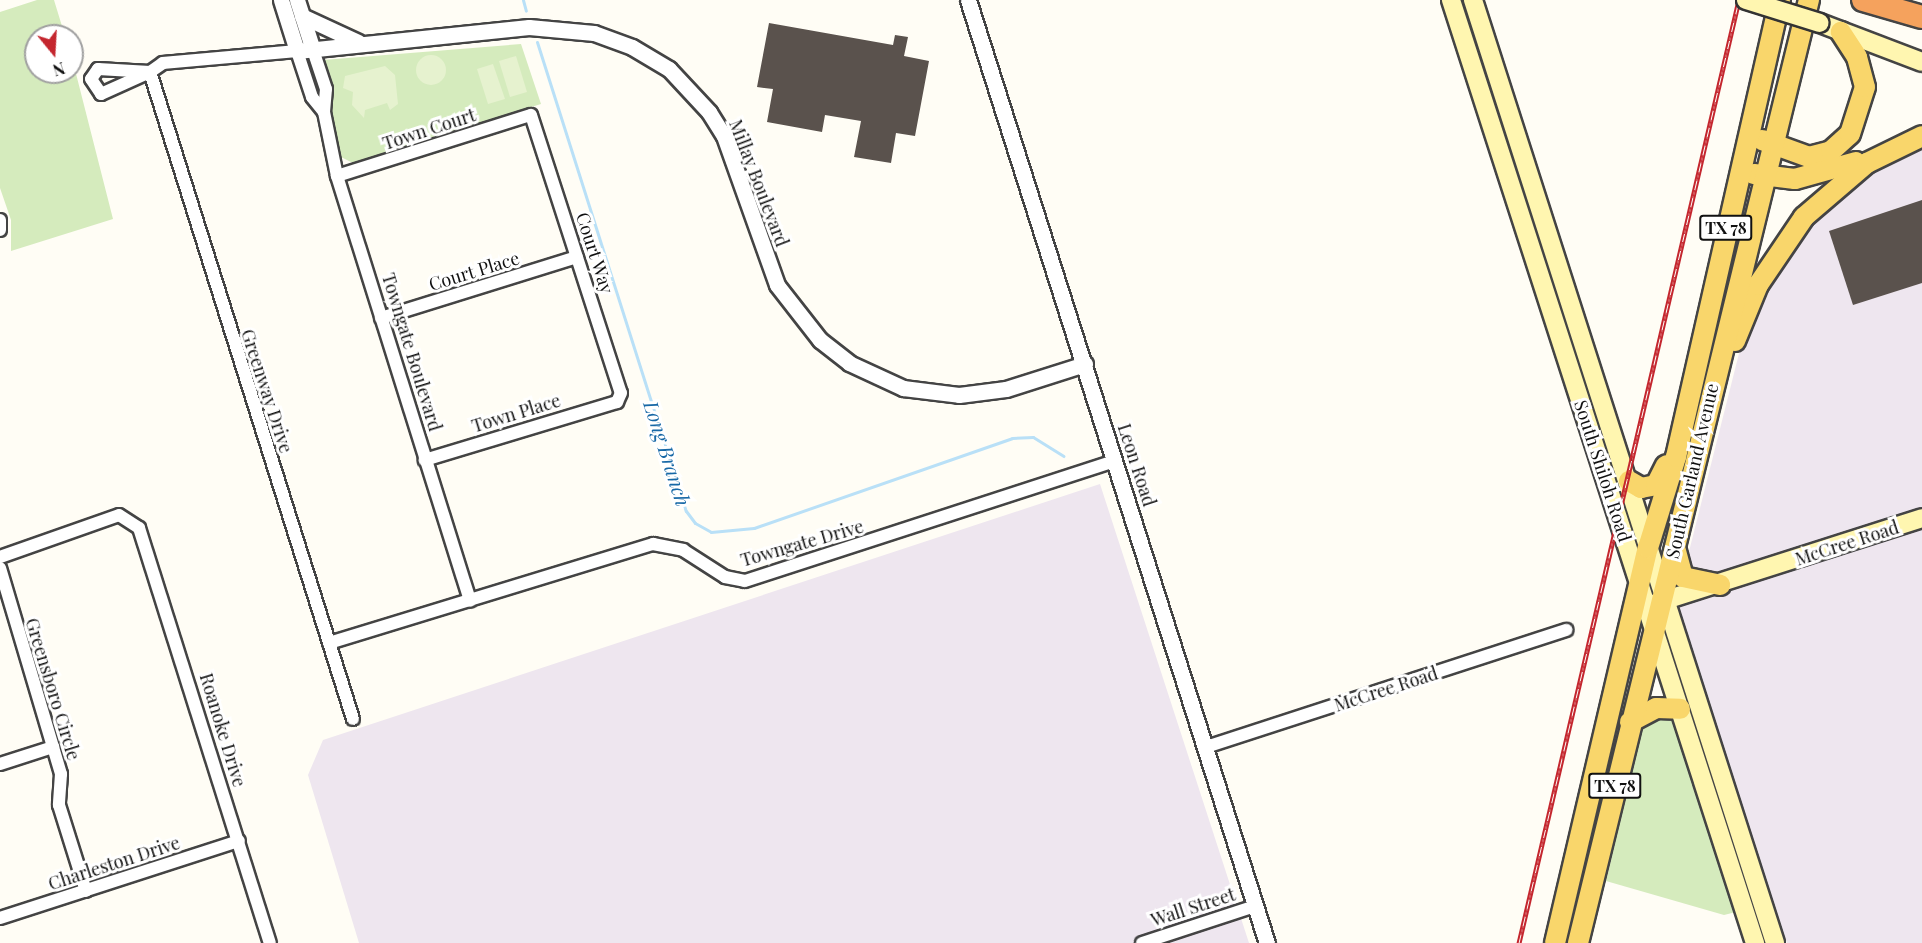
<!DOCTYPE html>
<style>
body{margin:0}
#map{position:relative;width:1922px;height:943px;overflow:hidden;background:#fffdf5;font-family:"Playfair Display",serif}
div>[style]{position:absolute}
.industrial>*{inset:0;background:#eee6ef}
.green>*{inset:0;background:#d5ebbd}
.pitch>*{inset:0;background:#e6f2cf}
.round{border-radius:50%}
.stream>*{height:3px;margin:-1.5px;padding:0 1.5px;transform-origin:1.5px;border-radius:1.5px;background:#b9e0f7}
.building>*{inset:0;background:#5a524d}
.roads{filter:drop-shadow(2px 0 #444) drop-shadow(-2px 0 #444) drop-shadow(0 2px #444) drop-shadow(0 -2px #444)}
.minor>*{height:12px;margin:-6px;padding:0 6px;transform-origin:6px;border-radius:6px;background:#fff}
.tertiary>*{height:15px;margin:-7.5px;padding:0 7.5px;transform-origin:7.5px;border-radius:7.5px;background:#fff}
.secondary>*{height:18px;margin:-9px;padding:0 9px;transform-origin:9px;border-radius:9px;background:#fff6b0}
.primary>*{height:20px;margin:-10px;padding:0 10px;transform-origin:10px;border-radius:10px;background:#f9d66b}
.motorway>*{height:22px;margin:-11px;padding:0 11px;transform-origin:11px;border-radius:11px;background:#f5a25d}
.rail>*{height:5px;margin-top:-2.5px;transform-origin:0;background:repeating-linear-gradient(90deg,#fff 0 9px,#c4262e 0 18px);box-sizing:border-box;border-block:2px solid #c4262e}
.bridges{filter:drop-shadow(2px 0 #333) drop-shadow(-2px 0 #333) drop-shadow(0 2px #333) drop-shadow(0 -2px #333)}
.secondary-bridge>*{height:18px;margin:-9px;padding:0 9px;transform-origin:9px;border-radius:9px;background:#fff6b0}
span{translate:-50% -50%;white-space:nowrap;text-align:center;line-height:1.15;-webkit-text-stroke:6px #fff;paint-order:stroke}
.shield-label span{padding:2px 4px;background:#fff;border:2px solid;border-radius:4px;-webkit-text-stroke-width:0}
.shield-label{font-size:16px;color:#111;font-weight:700}
.street-label{font-size:18px;color:#111}
.water-label{font-size:20px;color:#1768a6;font-style:italic}
.north{position:absolute;left:24px;top:24px;width:60px;height:60px;box-sizing:border-box;background:#fff;border:2px solid #a0a0a0;border-radius:50%;rotate:162deg;font-size:16px;font-weight:700;line-height:24px;text-align:center;color:#111}
.north::after{content:'';display:block;margin:auto;width:21px;height:27px;background:#c4262e;clip-path:polygon(50% 0,100% 100%,50% 72%,0 100%)}
</style>
<div id="map">
<div class="industrial">
<i style="clip-path:polygon(1922px 149px,1922px 943px,1787px 943px,1675px 607px,1753px 298px,1815px 215px,1885px 161px)"></i>
<i style="clip-path:polygon(1100px 484px,1249px 943px,359px 943px,308px 775px,323px 740px)"></i>
</div>
<div class="green">
<i style="clip-path:polygon(37px 0,54px 0,65px 36px,36px 36px,36px 72px,72px 72px,72px 58px,113px 219px,11px 251px,11px 220px,0 188px,0 12px)"></i>
<i style="clip-path:polygon(521px 44px,541px 104px,353px 163px,339px 156px,323px 60px)"></i>
<i style="clip-path:polygon(1660px 696px,1674px 710px,1740px 911px,1724px 915px,1606px 881px,1647px 707px)"></i>
</div>
<div class="pitch">
<i class="round" style="left:416px;top:55px;width:30px;height:30px"></i>
<i style="clip-path:polygon(516px 56px,527px 92px,510px 97px,499px 61px)"></i>
<i style="clip-path:polygon(493px 64px,505px 99px,488px 104px,477px 69px)"></i>
<i style="clip-path:polygon(385px 66px,395px 75px,398px 104px,390px 110px,387px 103px,365px 110px,364px 118px,352px 105px,353px 92px,343px 88px,345px 76px)"></i>
</div>
<div class="stream">
<i style="left:523px;top:0;width:11px;rotate:75deg"></i>
<i style="left:537px;top:42px;width:492px;rotate:72.4deg"></i>
<i style="left:686px;top:511px;width:15px;rotate:53deg"></i>
<i style="left:695px;top:523px;width:18px;rotate:29deg"></i>
<i style="left:711px;top:532px;width:43px;rotate:-5.3deg"></i>
<i style="left:754px;top:528px;width:273px;rotate:-19.2deg"></i>
<i style="left:1012px;top:438px;width:21px;rotate:-3deg"></i>
<i style="left:1033px;top:437px;width:36px;rotate:32deg"></i>
</div>
<div class="building">
<i style="clip-path:polygon(769px 23px,893px 45px,895px 35px,908px 37px,904px 56px,929px 61px,915px 136px,896px 133px,891px 163px,854px 157px,861px 121px,825px 115px,822px 132px,767px 122px,773px 89px,757px 87px)"></i>
<i style="clip-path:polygon(1922px 200px,1922px 283px,1853px 305px,1829px 231px)"></i>
</div>
<div class="roads">
<div class="minor">
<i style="left:313px;top:50px;width:41px;rotate:71.6deg"></i>
<i style="left:326px;top:89px;width:23px;rotate:95deg"></i>
<i style="left:324px;top:112px;width:65px;rotate:78.5deg"></i>
<i style="left:337px;top:176px;width:445px;rotate:72.6deg"></i>
<i style="left:324px;top:112px;width:19px;rotate:-129deg"></i>
<i style="left:312px;top:97px;width:48px;rotate:-108.1deg"></i>
<i style="left:297px;top:51px;width:135px;rotate:174.9deg"></i>
<i style="left:163px;top:63px;width:16px;rotate:145deg"></i>
<i style="left:150px;top:72px;width:52px;rotate:-176.7deg"></i>
<i style="left:98px;top:69px;width:12px;rotate:125deg"></i>
<i style="left:91px;top:79px;width:18px;rotate:56deg"></i>
<i style="left:101px;top:94px;width:54px;rotate:-24.2deg"></i>
<i style="left:150px;top:72px;width:678px;rotate:72.58deg"></i>
<i style="left:337px;top:176px;width:203px;rotate:-17.5deg"></i>
<i style="left:531px;top:115px;width:292px;rotate:72.1deg"></i>
<i style="left:621px;top:393px;width:10px;rotate:114deg"></i>
<i style="left:617px;top:402px;width:201px;rotate:163.2deg"></i>
<i style="left:0;top:220px;width:10px;rotate:90deg"></i>
<i style="left:381px;top:318px;width:205px;rotate:-17.3deg"></i>
<i style="left:0;top:557px;width:126px;rotate:-19.4deg"></i>
<i style="left:119px;top:515px;width:24px;rotate:33deg"></i>
<i style="left:139px;top:528px;width:435px;rotate:72.5deg"></i>
<i style="left:0;top:568px;width:215px;rotate:73.5deg"></i>
<i style="left:61px;top:774px;width:31px;rotate:94deg"></i>
<i style="left:59px;top:805px;width:90px;rotate:72.6deg"></i>
<i style="left:329px;top:643px;width:339px;rotate:-17deg"></i>
<i style="left:653px;top:544px;width:31px;rotate:11deg"></i>
<i style="left:683px;top:550px;width:50px;rotate:32.7deg"></i>
<i style="left:725px;top:577px;width:20px;rotate:11deg"></i>
<i style="left:745px;top:581px;width:389px;rotate:-18deg"></i>
<i style="left:1206px;top:747px;width:379px;rotate:-18deg"></i>
<i style="left:0;top:764px;width:56px;rotate:-17.8deg"></i>
<i style="left:0;top:918px;width:251px;rotate:-17.9deg"></i>
<i style="left:1142px;top:943px;width:119px;rotate:-18.1deg"></i>
</div>
<div class="tertiary">
<i style="left:281px;top:0;width:53px;rotate:72.6deg"></i>
<i style="left:297px;top:51px;width:233px;rotate:-5.9deg"></i>
<i style="left:529px;top:27px;width:65px;rotate:5.3deg"></i>
<i style="left:594px;top:33px;width:40px;rotate:20.2deg"></i>
<i style="left:632px;top:47px;width:43px;rotate:30.7deg"></i>
<i style="left:669px;top:69px;width:59px;rotate:47.1deg"></i>
<i style="left:709px;top:112px;width:28px;rotate:58deg"></i>
<i style="left:724px;top:136px;width:158px;rotate:70.4deg"></i>
<i style="left:777px;top:285px;width:70px;rotate:52deg"></i>
<i style="left:820px;top:340px;width:37px;rotate:38deg"></i>
<i style="left:849px;top:363px;width:60px;rotate:24.8deg"></i>
<i style="left:903px;top:388px;width:56px;rotate:7.1deg"></i>
<i style="left:959px;top:395px;width:47px;rotate:-7.3deg"></i>
<i style="left:1006px;top:389px;width:83px;rotate:-17.6deg"></i>
<i style="left:297px;top:0;width:52px;rotate:72.3deg"></i>
<i style="left:968px;top:0;width:989px;rotate:72.41deg"></i>
<i style="left:302px;top:16px;width:62px;rotate:24.9deg"></i>
</div>
<div class="secondary">
<i style="left:1451px;top:0;width:991px;rotate:72.13deg"></i>
<i style="left:1473px;top:0;width:990px;rotate:72.24deg"></i>
<i style="left:1820px;top:23px;width:109px;rotate:20.9deg"></i>
<i style="left:1653px;top:604px;width:282px;rotate:-17.7deg"></i>
</div>
<div class="primary">
<i style="left:1762px;top:140px;width:50px;rotate:19.9deg"></i>
<i style="left:1809px;top:157px;width:23px;rotate:-15deg"></i>
<i style="left:1831px;top:151px;width:25px;rotate:-42deg"></i>
<i style="left:1850px;top:134px;width:49px;rotate:-72.3deg"></i>
<i style="left:1865px;top:87px;width:31px;rotate:-105deg"></i>
<i style="left:1857px;top:57px;width:30px;rotate:-123deg"></i>
<i style="left:1754px;top:174px;width:41px;rotate:7deg"></i>
<i style="left:1795px;top:179px;width:63px;rotate:-15.6deg"></i>
<i style="left:1735px;top:341px;width:61px;rotate:-67.7deg"></i>
<i style="left:1758px;top:285px;width:82px;rotate:-55.9deg"></i>
<i style="left:1804px;top:217px;width:83px;rotate:-40.6deg"></i>
<i style="left:1867px;top:163px;width:61px;rotate:-26.1deg"></i>
<i style="left:1629px;top:481px;width:14px;rotate:30deg"></i>
<i style="left:1641px;top:488px;width:15px;rotate:-11deg"></i>
<i style="left:1656px;top:485px;width:22px;rotate:-63deg"></i>
<i style="left:1676px;top:551px;width:27px;rotate:75deg"></i>
<i style="left:1683px;top:577px;width:38px;rotate:12deg"></i>
<i style="left:1630px;top:722px;width:30px;rotate:-28deg"></i>
<i style="left:1656px;top:708px;width:24px;rotate:2deg"></i>
<i style="left:1555px;top:943px;width:406px;rotate:-76.8deg"></i>
<i style="left:1648px;top:548px;width:95px;rotate:-72.9deg"></i>
<i style="left:1676px;top:457px;width:469px;rotate:-77.2deg"></i>
<i style="left:1578px;top:943px;width:971px;rotate:-76.24deg"></i>
</div>
<div class="motorway">
<i style="left:1863px;top:0;width:61px;rotate:16.1deg"></i>
</div>
</div>
<div class="rail">
<i style="left:1519px;top:943px;width:968px;rotate:-76.87deg"></i>
</div>
<div class="bridges">
<div class="secondary-bridge">
<i style="left:1746px;top:0;width:77px;rotate:17.3deg"></i>
</div>
</div>
<div class="shield-label">
<span style="left:1726px;top:228px">TX 78</span>
<span style="left:1615px;top:786px">TX 78</span>
</div>
<div class="street-label">
<span style="left:429px;top:129px;rotate:-18deg">Town Court</span>
<span style="left:759px;top:183px;rotate:69deg">Millay Boulevard</span>
<span style="left:595px;top:253px;rotate:72deg">Court Way</span>
<span style="left:474px;top:271px;rotate:-17deg">Court Place</span>
<span style="left:412px;top:352px;rotate:73deg">Towngate Boulevard</span>
<span style="left:267px;top:391px;rotate:72deg">Greenway Drive</span>
<span style="left:516px;top:413px;rotate:-17deg">Town Place</span>
<span style="left:1137px;top:465px;rotate:72deg">Leon Road</span>
<span style="left:1603px;top:471px;rotate:72deg">South Shiloh Road</span>
<span style="left:1692px;top:471px;rotate:-77deg">South Garland Avenue</span>
<span style="left:802px;top:543px;rotate:-16deg">Towngate Drive</span>
<span style="left:1847px;top:543px;rotate:-18deg">McCree Road</span>
<span style="left:53px;top:689px;rotate:73deg">Greensboro Circle</span>
<span style="left:1386px;top:689px;rotate:-18deg">McCree Road</span>
<span style="left:223px;top:730px;rotate:73deg">Roanoke Drive</span>
<span style="left:114px;top:863px;rotate:-18deg">Charleston Drive</span>
<span style="left:1193px;top:907px;rotate:-18deg">Wall Street</span>
</div>
<div class="water-label">
<span style="left:668px;top:453px;rotate:72deg">Long Branch</span>
</div>
<div class="north">N</div>
</div>
